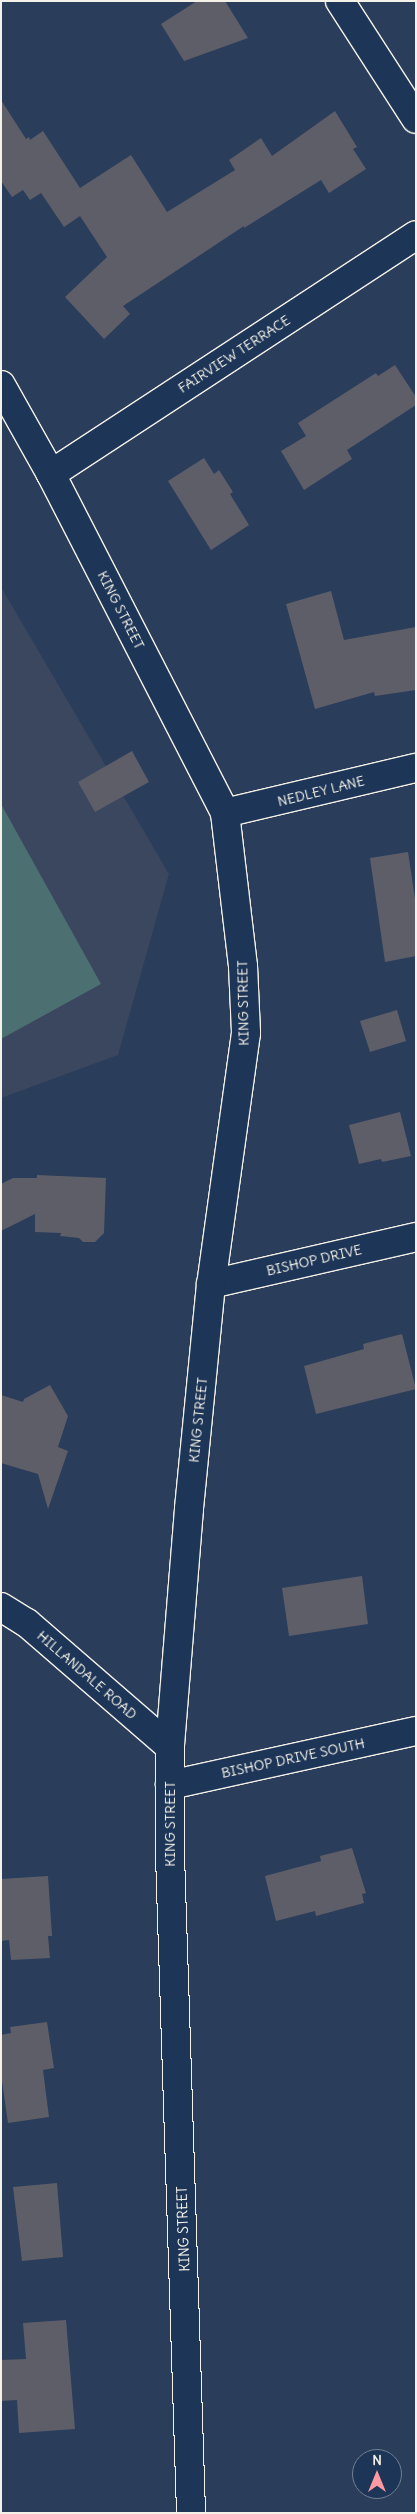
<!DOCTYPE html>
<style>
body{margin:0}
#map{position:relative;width:417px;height:2514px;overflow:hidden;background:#2a3d5b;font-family:Delius,sans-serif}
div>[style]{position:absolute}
.built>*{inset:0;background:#3a475f}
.green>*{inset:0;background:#4c6f71}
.building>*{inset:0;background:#5e5e69}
.roads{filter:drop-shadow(1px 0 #f4f1e8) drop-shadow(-1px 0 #f4f1e8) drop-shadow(0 1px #f4f1e8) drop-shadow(0 -1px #f4f1e8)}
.street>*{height:28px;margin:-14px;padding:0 14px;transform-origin:14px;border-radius:14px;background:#1d3557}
.secondary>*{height:28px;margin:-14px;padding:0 14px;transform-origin:14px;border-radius:14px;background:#1d3557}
span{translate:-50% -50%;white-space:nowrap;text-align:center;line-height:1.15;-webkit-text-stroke:4.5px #1d3557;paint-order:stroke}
.street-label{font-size:14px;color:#f4f1e8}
.frame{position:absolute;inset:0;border:2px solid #f4f1e8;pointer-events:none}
.north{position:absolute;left:352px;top:2449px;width:50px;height:50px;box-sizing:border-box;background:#1d3557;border:1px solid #738091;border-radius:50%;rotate:0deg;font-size:14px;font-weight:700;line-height:20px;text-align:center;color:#f4f1e8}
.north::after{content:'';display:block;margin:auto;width:18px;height:22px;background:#ff9aa2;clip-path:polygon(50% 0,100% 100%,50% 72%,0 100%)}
</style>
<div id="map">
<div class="built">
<i style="clip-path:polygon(1px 587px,169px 874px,118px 1055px,1px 1098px)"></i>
</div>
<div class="green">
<i style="clip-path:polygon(1px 804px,101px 984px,1px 1039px)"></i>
</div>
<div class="building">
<i style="clip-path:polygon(197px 1px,225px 1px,248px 38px,184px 61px,161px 24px)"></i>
<i style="clip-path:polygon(1px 100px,26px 139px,29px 137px,30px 140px,43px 131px,80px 188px,131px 155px,167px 212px,235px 170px,229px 160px,261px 138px,272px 156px,335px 111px,357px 147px,353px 149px,366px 169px,329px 193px,321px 180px,244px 228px,244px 226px,123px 306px,130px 314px,104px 339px,65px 297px,107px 257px,80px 216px,64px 227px,41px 193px,30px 200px,23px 190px,12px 197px,1px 181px)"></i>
<i style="clip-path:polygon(395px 365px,416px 397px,416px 405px,347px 450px,352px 459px,304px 490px,281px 451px,306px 436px,298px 423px,376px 373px,378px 376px)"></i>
<i style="clip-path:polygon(204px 458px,214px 474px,219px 470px,233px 492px,230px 494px,249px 525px,211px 550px,168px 481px)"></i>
<i style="clip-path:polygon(331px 591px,344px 640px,416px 627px,416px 690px,375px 696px,374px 692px,315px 709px,286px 604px)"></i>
<i style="clip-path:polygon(132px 751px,149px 782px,95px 812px,78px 782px)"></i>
<i style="clip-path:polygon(408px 852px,416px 905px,416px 956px,385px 962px,370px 858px)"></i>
<i style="clip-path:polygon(397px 1010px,406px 1041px,370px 1052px,360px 1021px)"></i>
<i style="clip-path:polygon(400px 1112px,411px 1156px,382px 1162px,381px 1159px,359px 1164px,349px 1125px)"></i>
<i style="clip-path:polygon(37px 1175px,106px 1178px,104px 1233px,95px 1242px,83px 1242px,79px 1238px,60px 1236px,61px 1233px,35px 1232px,35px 1214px,1px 1231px,1px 1184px,13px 1178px,37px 1178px)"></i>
<i style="clip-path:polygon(402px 1334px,416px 1389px,316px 1414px,304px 1366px,364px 1349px,363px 1344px)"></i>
<i style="clip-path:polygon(50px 1385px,68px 1416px,58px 1447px,68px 1451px,48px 1509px,38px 1474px,1px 1463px,1px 1395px,23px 1402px,24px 1399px)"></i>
<i style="clip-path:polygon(362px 1576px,368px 1624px,289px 1636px,282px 1588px)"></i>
<i style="clip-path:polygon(352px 1848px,366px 1893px,362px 1894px,364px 1903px,316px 1916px,315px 1911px,276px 1921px,265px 1876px,321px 1861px,320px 1856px)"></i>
<i style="clip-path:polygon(48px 1876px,52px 1936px,48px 1936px,50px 1958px,11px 1960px,9px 1940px,1px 1941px,1px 1879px)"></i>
<i style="clip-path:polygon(47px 2022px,54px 2068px,43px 2070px,49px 2117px,8px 2123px,1px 2074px,1px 2035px,11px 2033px,10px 2027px)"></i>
<i style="clip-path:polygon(57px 2183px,63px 2257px,22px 2261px,13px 2187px)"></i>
<i style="clip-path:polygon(66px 2320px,75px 2429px,19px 2433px,17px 2400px,1px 2401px,1px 2360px,26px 2359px,23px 2323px)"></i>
</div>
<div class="roads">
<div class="street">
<i style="left:340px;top:1px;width:140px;rotate:57.2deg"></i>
<i style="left:51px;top:474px;width:436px;rotate:-33.2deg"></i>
<i style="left:225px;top:813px;width:196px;rotate:-13.3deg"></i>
<i style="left:211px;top:1284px;width:210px;rotate:-12.9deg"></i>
<i style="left:1px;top:1607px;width:31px;rotate:32deg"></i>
<i style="left:27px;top:1623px;width:189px;rotate:40.9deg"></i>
<i style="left:170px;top:1785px;width:252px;rotate:-12.4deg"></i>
</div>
<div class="secondary">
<i style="left:1px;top:385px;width:102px;rotate:60.7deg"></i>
<i style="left:51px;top:474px;width:381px;rotate:62.8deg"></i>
<i style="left:225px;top:813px;width:154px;rotate:83.3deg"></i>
<i style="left:243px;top:966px;width:67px;rotate:87.4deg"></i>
<i style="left:246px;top:1033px;width:253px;rotate:97.9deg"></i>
<i style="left:211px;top:1284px;width:226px;rotate:95.6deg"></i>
<i style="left:189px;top:1509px;width:239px;rotate:94.6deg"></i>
<i style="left:170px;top:1747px;width:108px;rotate:90deg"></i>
<i style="left:170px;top:1855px;width:658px;rotate:88.17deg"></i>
</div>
</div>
<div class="street-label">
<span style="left:234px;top:354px;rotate:-33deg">FAIRVIEW TERRACE</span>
<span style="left:121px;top:610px;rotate:63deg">KING STREET</span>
<span style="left:321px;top:791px;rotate:-14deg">NEDLEY LANE</span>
<span style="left:243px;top:1003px;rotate:-91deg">KING STREET</span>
<span style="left:314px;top:1260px;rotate:-13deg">BISHOP DRIVE</span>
<span style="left:198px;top:1420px;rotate:-84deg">KING STREET</span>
<span style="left:87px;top:1675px;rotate:41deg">HILLANDALE ROAD</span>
<span style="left:293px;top:1758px;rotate:-12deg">BISHOP DRIVE SOUTH</span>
<span style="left:170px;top:1824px;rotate:-90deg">KING STREET</span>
<span style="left:183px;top:2229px;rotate:-92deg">KING STREET</span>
</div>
<div class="frame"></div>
<div class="north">N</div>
</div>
